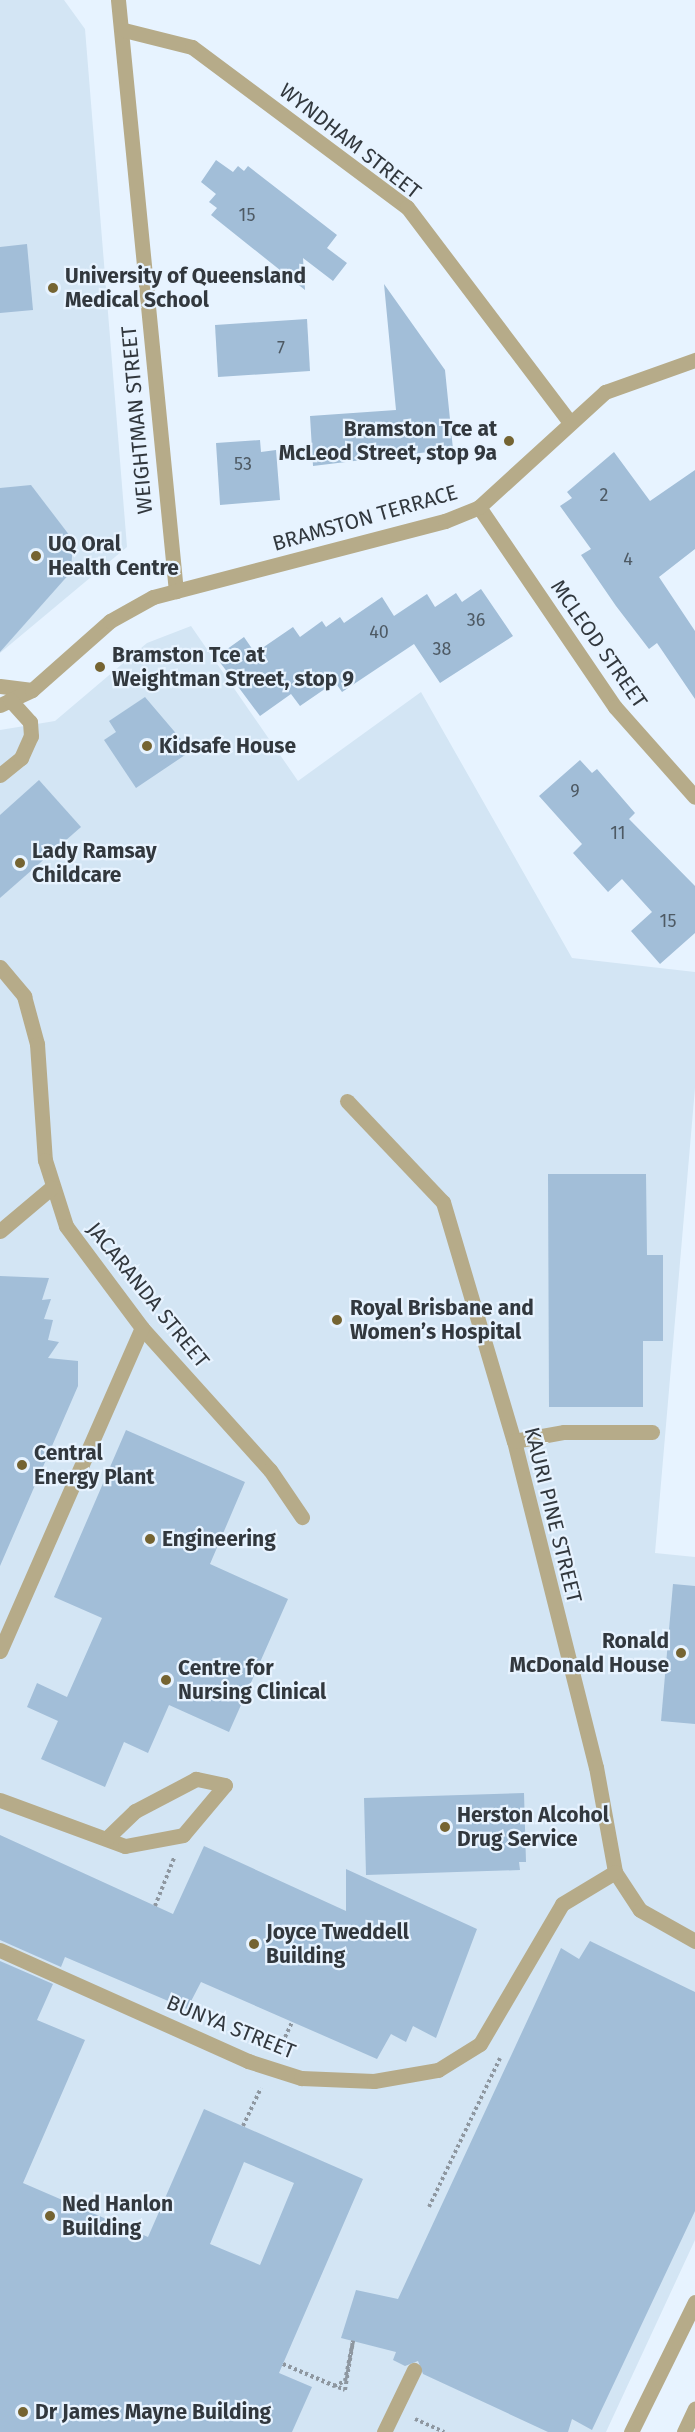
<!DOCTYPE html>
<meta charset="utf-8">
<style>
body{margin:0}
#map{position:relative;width:695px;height:2432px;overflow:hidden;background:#e7f3ff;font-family:"Fira Sans",sans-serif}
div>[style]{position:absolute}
.built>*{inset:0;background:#d3e5f4}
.building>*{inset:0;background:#a2bed8}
.path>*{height:4px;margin-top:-2px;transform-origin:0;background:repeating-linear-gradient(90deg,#8e97a0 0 3px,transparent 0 6px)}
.minor>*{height:15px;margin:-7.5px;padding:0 7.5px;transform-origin:7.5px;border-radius:7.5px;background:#b6ab89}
.path-bridge>*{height:4px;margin-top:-2px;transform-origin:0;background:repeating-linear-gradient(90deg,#8e97a0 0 3px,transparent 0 6px)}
.dots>*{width:16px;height:16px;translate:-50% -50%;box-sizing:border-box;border:3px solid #e7f3ff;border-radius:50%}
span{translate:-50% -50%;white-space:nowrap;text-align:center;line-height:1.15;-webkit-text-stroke:4.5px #e7f3ff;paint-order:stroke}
.number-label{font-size:18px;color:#4e5a64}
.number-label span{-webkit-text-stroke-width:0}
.street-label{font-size:21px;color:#32383e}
.poi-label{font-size:21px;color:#32383e;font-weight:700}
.left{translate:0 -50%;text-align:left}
.right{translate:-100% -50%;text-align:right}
</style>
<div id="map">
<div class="built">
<i style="clip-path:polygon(0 0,64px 0,85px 29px,127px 547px,0 653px)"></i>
<i style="clip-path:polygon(191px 626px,298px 781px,421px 692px,572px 958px,695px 972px,695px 1088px,655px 1553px,695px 1557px,695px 2240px,606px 2432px,0 2432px,0 730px,55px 721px,147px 643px)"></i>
</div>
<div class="building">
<i style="clip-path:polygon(216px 160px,233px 172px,238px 166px,244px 171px,248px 166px,337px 235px,327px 248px,347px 263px,333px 281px,303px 258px,305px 290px,211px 215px,217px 208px,209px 202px,216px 194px,201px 182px)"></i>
<i style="clip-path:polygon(27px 244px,33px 310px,0 313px,0 247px)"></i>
<i style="clip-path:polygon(384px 284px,445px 370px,453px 449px,313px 466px,310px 416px,396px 410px)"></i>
<i style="clip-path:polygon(307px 319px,310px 371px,218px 377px,215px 325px)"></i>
<i style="clip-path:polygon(260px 440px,261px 452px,276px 450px,280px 500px,220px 505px,216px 443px)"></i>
<i style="clip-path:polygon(614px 452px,650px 501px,695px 470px,695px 549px,659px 577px,695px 631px,695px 699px,657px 643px,649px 649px,616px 606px,581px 555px,591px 549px,560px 506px,572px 498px,567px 492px)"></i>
<i style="clip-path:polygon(31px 485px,73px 540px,71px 572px,0 652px,0 488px)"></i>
<i style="clip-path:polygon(481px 589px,513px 636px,440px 683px,414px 644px,342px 692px,335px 682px,300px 706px,291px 694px,260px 716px,216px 657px,244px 637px,255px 653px,293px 627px,300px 637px,322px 621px,326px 627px,340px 617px,344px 623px,382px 597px,394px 616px,427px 594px,435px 607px,456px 593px,462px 602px)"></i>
<i style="clip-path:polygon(145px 697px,191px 751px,136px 788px,104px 740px,116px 732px,109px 721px)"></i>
<i style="clip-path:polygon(580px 760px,592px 773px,597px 769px,635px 813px,629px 819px,695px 886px,695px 933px,660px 964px,631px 931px,652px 912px,622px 879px,608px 892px,573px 853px,582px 844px,539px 796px)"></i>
<i style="clip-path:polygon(39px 780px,81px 827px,0 898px,0 815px)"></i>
<i style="clip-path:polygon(548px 1174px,646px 1174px,647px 1255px,663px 1255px,663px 1341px,643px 1341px,643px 1407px,549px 1407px)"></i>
<i style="clip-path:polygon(0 1276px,49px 1278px,42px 1300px,51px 1299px,44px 1319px,53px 1320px,48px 1340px,59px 1342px,48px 1358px,78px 1361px,78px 1386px,0 1566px)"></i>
<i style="clip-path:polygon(126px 1430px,245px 1482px,210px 1564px,288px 1599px,229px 1732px,169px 1705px,148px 1753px,124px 1742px,105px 1787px,41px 1759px,58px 1721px,27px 1707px,37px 1683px,67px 1697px,102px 1618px,54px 1597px)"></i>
<i style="clip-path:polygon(673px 1584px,695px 1586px,695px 1724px,661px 1721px)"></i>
<i style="clip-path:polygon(524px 1793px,526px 1862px,519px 1862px,520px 1870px,366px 1875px,364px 1798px)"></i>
<i style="clip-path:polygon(0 1835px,173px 1914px,204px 1846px,346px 1911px,346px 1869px,477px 1929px,436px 2038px,413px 2026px,406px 2042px,391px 2034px,377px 2059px,201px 1982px,187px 2009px,65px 1957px,61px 1967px,0 1940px)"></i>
<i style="clip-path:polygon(590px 1941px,695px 1992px,695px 2211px,592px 2430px,572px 2419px,568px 2432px,548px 2432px,423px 2374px,418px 2361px,405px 2366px,393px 2360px,396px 2352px,341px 2338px,356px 2290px,398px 2299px,561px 1948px,579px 1959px)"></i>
<i style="clip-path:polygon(evenodd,0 1961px,53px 1984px,37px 2020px,85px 2040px,23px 2183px,148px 2237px,204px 2109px,363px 2179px,279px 2373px,312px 2387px,292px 2432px,0 2432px,0 1961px,244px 2162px,294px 2183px,260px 2265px,210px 2244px,244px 2162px)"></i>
</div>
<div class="path">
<i style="left:155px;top:1906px;width:52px;rotate:-68.4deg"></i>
<i style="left:280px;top:2048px;width:29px;rotate:-65deg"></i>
<i style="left:243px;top:2126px;width:42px;rotate:-64.7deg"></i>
<i style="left:429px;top:2207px;width:165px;rotate:-64.5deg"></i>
<i style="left:283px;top:2364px;width:67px;rotate:22.8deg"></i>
<i style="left:345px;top:2390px;width:50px;rotate:-80.7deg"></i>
<i style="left:415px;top:2419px;width:32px;rotate:24deg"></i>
</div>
<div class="minor">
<i style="left:118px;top:0;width:594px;rotate:84.4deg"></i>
<i style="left:124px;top:30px;width:70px;rotate:14deg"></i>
<i style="left:192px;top:47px;width:268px;rotate:36.7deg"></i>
<i style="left:407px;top:207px;width:268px;rotate:52.9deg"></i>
<i style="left:479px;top:507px;width:242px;rotate:55.8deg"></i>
<i style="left:615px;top:707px;width:120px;rotate:48.4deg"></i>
<i style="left:0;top:686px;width:32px;rotate:7deg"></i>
<i style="left:0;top:705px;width:35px;rotate:-25deg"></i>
<i style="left:32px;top:690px;width:104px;rotate:-41.5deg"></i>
<i style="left:110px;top:621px;width:49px;rotate:-29.2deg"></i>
<i style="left:153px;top:597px;width:302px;rotate:-14.6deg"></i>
<i style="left:445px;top:521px;width:37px;rotate:-22deg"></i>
<i style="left:479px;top:507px;width:171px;rotate:-42.4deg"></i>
<i style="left:605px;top:392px;width:96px;rotate:-19.6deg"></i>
<i style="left:0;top:775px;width:27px;rotate:-39deg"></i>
<i style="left:21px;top:758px;width:24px;rotate:-66deg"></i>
<i style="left:31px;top:736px;width:14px;rotate:-94deg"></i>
<i style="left:30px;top:722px;width:30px;rotate:-132deg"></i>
<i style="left:0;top:967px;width:38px;rotate:50deg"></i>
<i style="left:24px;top:996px;width:50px;rotate:74.8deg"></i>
<i style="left:37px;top:1044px;width:116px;rotate:86.1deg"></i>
<i style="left:45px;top:1160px;width:69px;rotate:72.3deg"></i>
<i style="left:66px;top:1226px;width:127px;rotate:53.3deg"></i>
<i style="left:142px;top:1328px;width:191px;rotate:48deg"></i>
<i style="left:270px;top:1470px;width:57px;rotate:55.8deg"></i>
<i style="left:347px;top:1101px;width:139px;rotate:46.5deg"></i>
<i style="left:443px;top:1202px;width:249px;rotate:73.5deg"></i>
<i style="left:514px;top:1441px;width:336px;rotate:75.9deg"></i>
<i style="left:596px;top:1767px;width:107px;rotate:79.7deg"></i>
<i style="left:615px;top:1872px;width:45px;rotate:56.7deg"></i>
<i style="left:640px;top:1910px;width:63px;rotate:29.4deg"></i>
<i style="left:0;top:1231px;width:67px;rotate:-40.1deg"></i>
<i style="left:514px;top:1441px;width:51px;rotate:-10.2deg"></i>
<i style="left:564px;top:1432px;width:88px"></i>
<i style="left:0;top:1651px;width:353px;rotate:-66.3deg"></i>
<i style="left:0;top:1800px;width:133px;rotate:20.2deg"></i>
<i style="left:125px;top:1846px;width:59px;rotate:-10.7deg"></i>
<i style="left:183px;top:1835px;width:65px;rotate:-50deg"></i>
<i style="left:225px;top:1785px;width:30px;rotate:-168deg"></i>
<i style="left:196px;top:1779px;width:69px;rotate:152.3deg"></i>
<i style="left:135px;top:1811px;width:37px;rotate:136deg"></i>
<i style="left:0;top:1950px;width:272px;rotate:24.1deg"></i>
<i style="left:248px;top:2061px;width:56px;rotate:17.8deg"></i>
<i style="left:301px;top:2078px;width:73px;rotate:2.4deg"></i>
<i style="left:374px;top:2081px;width:65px;rotate:-9.8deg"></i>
<i style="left:438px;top:2070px;width:49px;rotate:-31.8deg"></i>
<i style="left:480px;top:2044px;width:162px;rotate:-59.6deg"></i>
<i style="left:562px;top:1904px;width:62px;rotate:-31.1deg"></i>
<i style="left:384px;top:2432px;width:69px;rotate:-64.2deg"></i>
<i style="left:631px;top:2432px;width:145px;rotate:-63.8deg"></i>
<i style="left:684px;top:2432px;width:26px;rotate:-65deg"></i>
</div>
<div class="path-bridge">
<i style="left:283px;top:2364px;width:56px;rotate:23.3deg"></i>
<i style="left:334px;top:2386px;width:12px;rotate:-24deg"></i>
<i style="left:345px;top:2381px;width:41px;rotate:-78.7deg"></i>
</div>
<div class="dots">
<i style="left:53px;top:288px;background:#756432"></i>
<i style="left:509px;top:441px;background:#756432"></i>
<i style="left:36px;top:556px;background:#756432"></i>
<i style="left:100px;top:667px;background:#756432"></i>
<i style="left:147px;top:746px;background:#756432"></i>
<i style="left:20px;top:863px;background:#756432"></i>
<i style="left:337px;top:1320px;background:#756432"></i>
<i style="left:22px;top:1465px;background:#756432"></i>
<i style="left:150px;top:1539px;background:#756432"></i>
<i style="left:681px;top:1653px;background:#756432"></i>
<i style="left:166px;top:1680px;background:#756432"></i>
<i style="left:445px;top:1827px;background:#756432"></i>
<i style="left:254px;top:1944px;background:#756432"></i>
<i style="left:50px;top:2216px;background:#756432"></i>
<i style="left:23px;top:2412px;background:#756432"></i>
</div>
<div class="number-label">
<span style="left:247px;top:215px">15</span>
<span style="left:281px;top:348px">7</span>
<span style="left:243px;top:464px">53</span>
<span style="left:604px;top:495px">2</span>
<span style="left:628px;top:559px">4</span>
<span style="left:476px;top:620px">36</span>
<span style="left:379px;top:632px">40</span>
<span style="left:442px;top:649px">38</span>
<span style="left:575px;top:791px">9</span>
<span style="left:618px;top:833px">11</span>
<span style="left:668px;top:921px">15</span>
</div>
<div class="street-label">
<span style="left:350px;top:141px;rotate:38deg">WYNDHAM STREET</span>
<span style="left:137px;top:420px;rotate:-95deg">WEIGHTMAN STREET</span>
<span style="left:365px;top:518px;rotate:-16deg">BRAMSTON TERRACE</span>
<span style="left:599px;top:644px;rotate:55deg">MCLEOD STREET</span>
<span style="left:148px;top:1295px;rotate:51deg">JACARANDA STREET</span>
<span style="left:553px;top:1515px;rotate:76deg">KAURI PINE STREET</span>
<span style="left:231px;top:2027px;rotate:22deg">BUNYA STREET</span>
</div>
<div class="poi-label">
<span class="left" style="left:65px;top:288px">University of Queensland<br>Medical School</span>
<span class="right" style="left:497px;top:441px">Bramston Tce at<br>McLeod Street, stop 9a</span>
<span class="left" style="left:48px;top:556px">UQ Oral<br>Health Centre</span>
<span class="left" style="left:112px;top:667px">Bramston Tce at<br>Weightman Street, stop 9</span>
<span class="left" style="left:159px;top:746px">Kidsafe House</span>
<span class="left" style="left:32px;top:863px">Lady Ramsay<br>Childcare</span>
<span class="left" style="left:350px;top:1320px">Royal Brisbane and<br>Women’s Hospital</span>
<span class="left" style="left:34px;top:1465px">Central<br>Energy Plant</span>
<span class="left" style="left:162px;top:1539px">Engineering</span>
<span class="right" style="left:669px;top:1653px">Ronald<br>McDonald House</span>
<span class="left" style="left:178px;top:1680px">Centre for<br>Nursing Clinical</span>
<span class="left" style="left:457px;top:1827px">Herston Alcohol<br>Drug Service</span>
<span class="left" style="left:266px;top:1944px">Joyce Tweddell<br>Building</span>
<span class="left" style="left:62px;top:2216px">Ned Hanlon<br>Building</span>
<span class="left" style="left:35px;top:2412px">Dr James Mayne Building</span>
</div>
</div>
